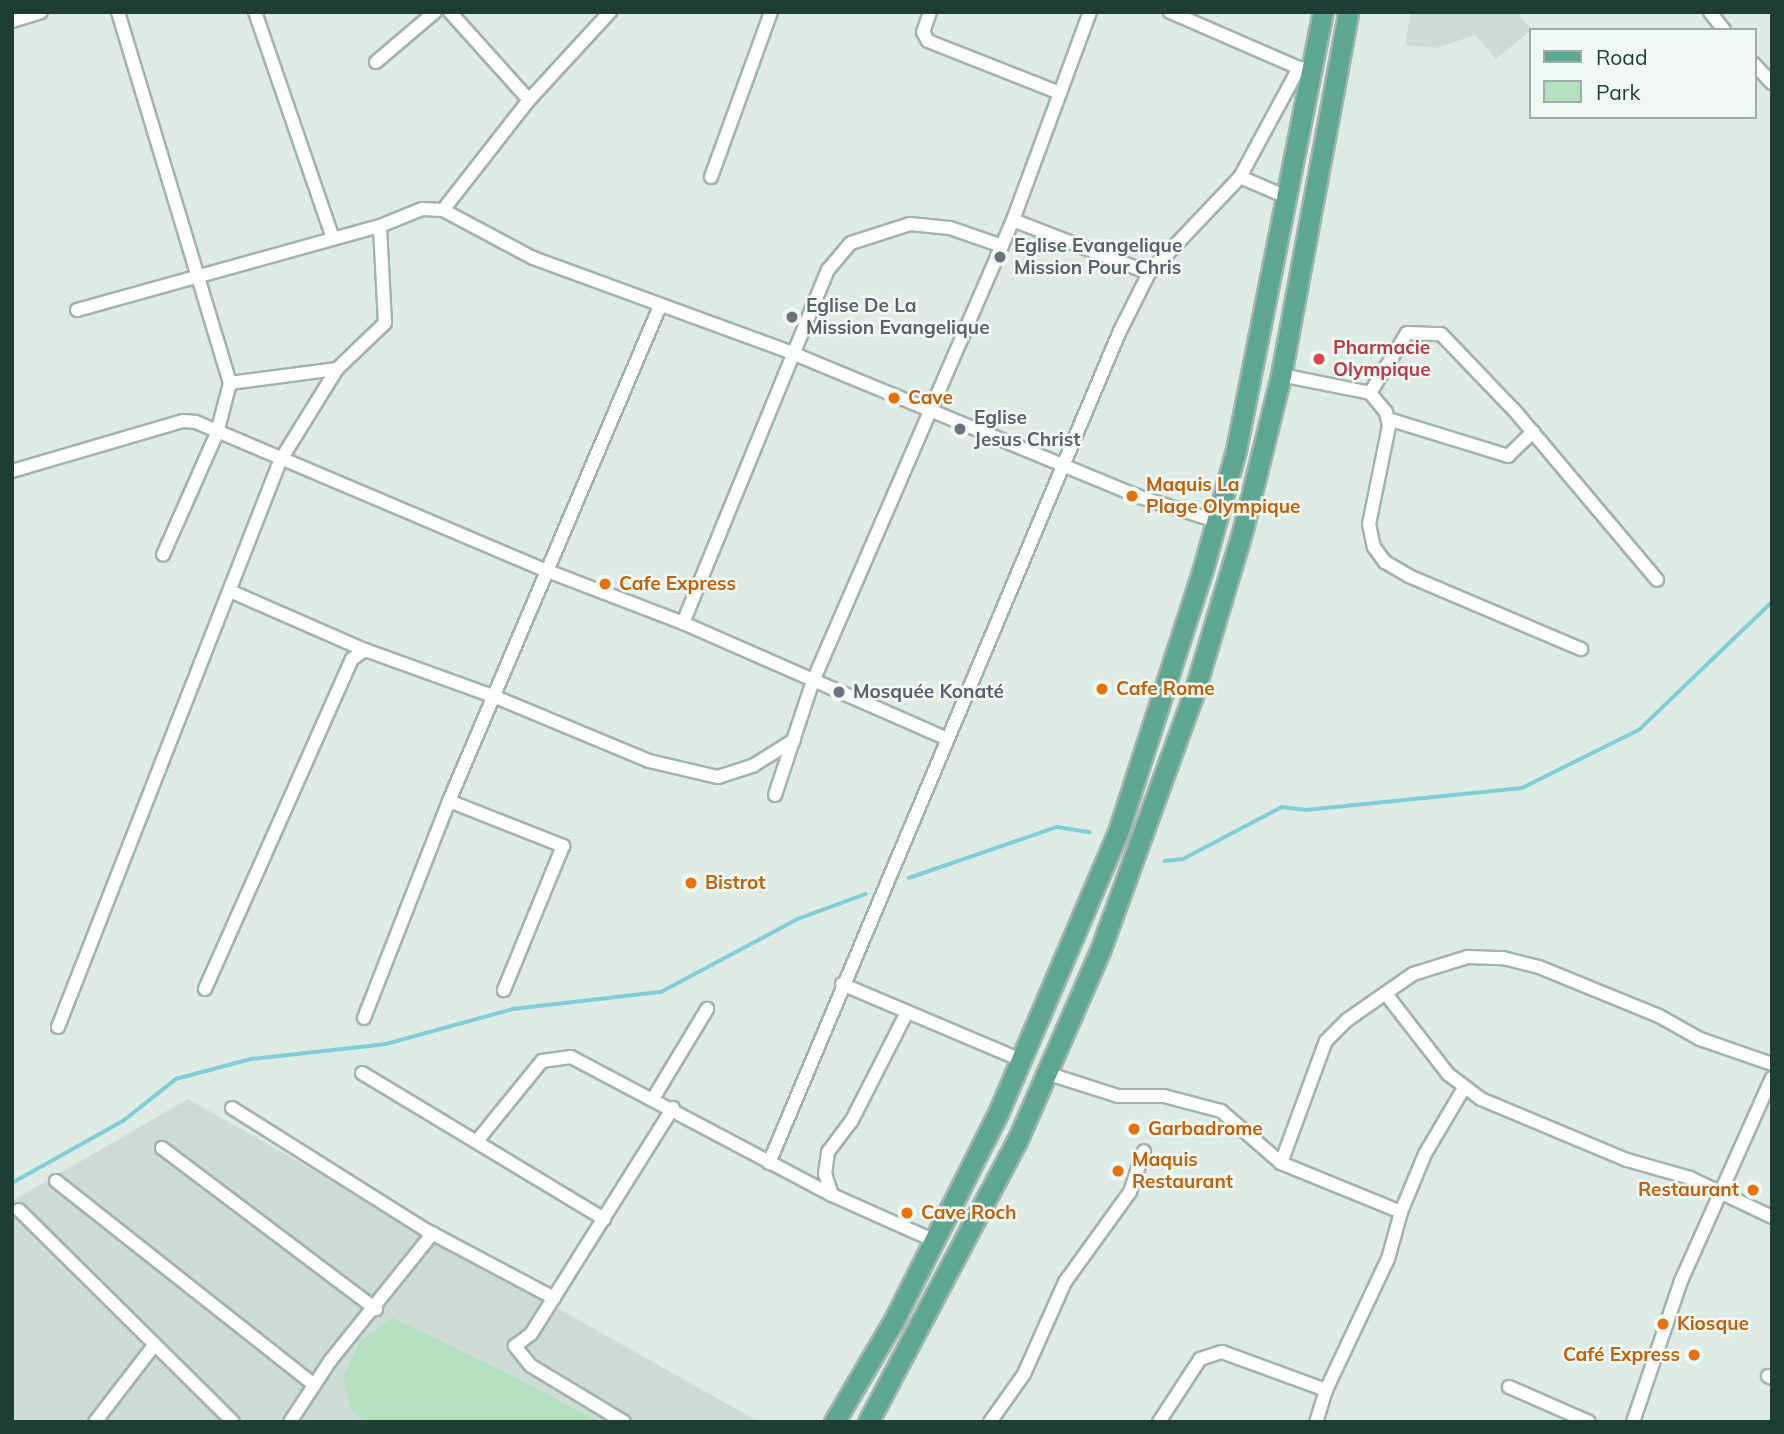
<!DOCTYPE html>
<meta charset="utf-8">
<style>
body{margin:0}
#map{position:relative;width:1784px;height:1434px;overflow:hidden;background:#dfece6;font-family:Mulish,sans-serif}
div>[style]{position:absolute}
.built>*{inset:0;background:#cddcd5}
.green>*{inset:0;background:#b5e0bf}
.stream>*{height:3.5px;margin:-1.75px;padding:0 1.75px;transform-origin:1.75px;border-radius:1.75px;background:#80ced8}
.roads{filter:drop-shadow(2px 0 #a1b4ad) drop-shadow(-2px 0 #a1b4ad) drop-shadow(0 2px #a1b4ad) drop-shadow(0 -2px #a1b4ad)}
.street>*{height:12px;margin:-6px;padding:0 6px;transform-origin:6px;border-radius:6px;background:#fff}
.primary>*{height:19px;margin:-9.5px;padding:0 9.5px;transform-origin:9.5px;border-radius:9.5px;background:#5ea792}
.dots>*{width:19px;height:19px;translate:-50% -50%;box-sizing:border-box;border:4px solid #f0f9f4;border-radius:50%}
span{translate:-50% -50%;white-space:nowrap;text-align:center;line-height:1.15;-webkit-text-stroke:5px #f0f9f4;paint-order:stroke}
.worship-label{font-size:19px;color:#5b616d;font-weight:700}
.left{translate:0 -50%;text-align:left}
.health-label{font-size:19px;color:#be3a42;font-weight:700}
.food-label{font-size:19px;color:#c56008;font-weight:700}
.right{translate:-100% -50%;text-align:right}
.frame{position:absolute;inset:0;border:14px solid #1e3e35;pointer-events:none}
.legend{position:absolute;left:1529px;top:28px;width:228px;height:91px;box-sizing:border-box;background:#f0f9f4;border:2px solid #9caea8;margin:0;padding:9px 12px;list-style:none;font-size:21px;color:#1e3e35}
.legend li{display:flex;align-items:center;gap:14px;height:35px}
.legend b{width:35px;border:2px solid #9caea8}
</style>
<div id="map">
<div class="built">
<i style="clip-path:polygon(1410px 12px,1521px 12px,1519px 17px,1532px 29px,1496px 59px,1475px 35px,1436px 48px,1406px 45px)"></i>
<i style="clip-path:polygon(188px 1099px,759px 1422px,599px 1422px,575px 1409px,351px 1409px,364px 1422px,12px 1422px,12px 1201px)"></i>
</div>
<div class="green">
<i style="clip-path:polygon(393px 1318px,515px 1377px,599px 1422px,364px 1422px,351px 1409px,343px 1377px,360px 1341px)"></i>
</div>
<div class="stream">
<i style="left:1165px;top:861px;width:18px;rotate:-6deg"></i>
<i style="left:1183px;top:859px;width:112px;rotate:-27.7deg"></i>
<i style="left:1282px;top:807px;width:24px;rotate:7deg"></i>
<i style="left:1306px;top:810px;width:217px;rotate:-5.8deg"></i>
<i style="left:1522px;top:788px;width:131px;rotate:-26.4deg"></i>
<i style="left:1639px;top:730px;width:185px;rotate:-43.9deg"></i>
<i style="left:909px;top:878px;width:157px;rotate:-19deg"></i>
<i style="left:1057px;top:827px;width:33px;rotate:9deg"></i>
<i style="left:12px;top:1183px;width:127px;rotate:-29.2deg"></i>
<i style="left:123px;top:1121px;width:68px;rotate:-38.4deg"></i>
<i style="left:176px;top:1079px;width:78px;rotate:-14.9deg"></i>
<i style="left:251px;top:1059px;width:136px;rotate:-6.3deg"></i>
<i style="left:386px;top:1044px;width:132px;rotate:-15.4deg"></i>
<i style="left:513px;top:1009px;width:149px;rotate:-6.6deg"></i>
<i style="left:661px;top:992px;width:155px;rotate:-28.1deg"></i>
<i style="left:798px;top:919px;width:72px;rotate:-20.2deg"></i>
</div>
<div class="roads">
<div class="street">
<i style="left:118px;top:12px;width:388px;rotate:73.2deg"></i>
<i style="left:230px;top:383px;width:52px;rotate:104.6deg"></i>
<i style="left:217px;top:433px;width:133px;rotate:113.9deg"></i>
<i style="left:255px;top:12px;width:239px;rotate:71deg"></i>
<i style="left:450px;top:12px;width:118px;rotate:48.1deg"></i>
<i style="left:930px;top:12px;width:21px;rotate:109deg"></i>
<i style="left:923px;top:32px;width:10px;rotate:61deg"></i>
<i style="left:928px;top:41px;width:142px;rotate:21.5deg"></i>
<i style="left:1170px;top:12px;width:141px;rotate:23.5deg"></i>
<i style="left:1710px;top:12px;width:23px;rotate:52deg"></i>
<i style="left:12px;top:21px;width:30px;rotate:-17deg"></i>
<i style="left:376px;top:62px;width:77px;rotate:-40.3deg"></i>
<i style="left:1754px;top:64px;width:26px;rotate:47deg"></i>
<i style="left:711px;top:177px;width:176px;rotate:-70deg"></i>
<i style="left:1240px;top:177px;width:53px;rotate:23.2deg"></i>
<i style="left:443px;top:210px;width:140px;rotate:-52deg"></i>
<i style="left:529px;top:100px;width:120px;rotate:-47.4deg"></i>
<i style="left:1013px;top:220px;width:146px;rotate:21.3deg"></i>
<i style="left:77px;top:310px;width:314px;rotate:-15.5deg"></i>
<i style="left:380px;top:226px;width:45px;rotate:-22deg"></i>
<i style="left:422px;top:209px;width:21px;rotate:3deg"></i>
<i style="left:443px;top:210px;width:102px;rotate:28.1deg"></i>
<i style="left:533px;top:258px;width:276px;rotate:20.1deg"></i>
<i style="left:792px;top:353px;width:377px;rotate:22.5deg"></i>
<i style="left:1140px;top:497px;width:80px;rotate:17.5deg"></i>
<i style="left:1281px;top:375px;width:91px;rotate:11.4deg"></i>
<i style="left:1370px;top:393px;width:70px;rotate:-58.3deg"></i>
<i style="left:1407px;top:333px;width:34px;rotate:2deg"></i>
<i style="left:1441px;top:334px;width:105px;rotate:46.2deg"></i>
<i style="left:1514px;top:410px;width:222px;rotate:49.9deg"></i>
<i style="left:230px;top:383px;width:108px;rotate:-7.5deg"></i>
<i style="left:1370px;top:393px;width:25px;rotate:50deg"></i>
<i style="left:1386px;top:412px;width:14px;rotate:78deg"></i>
<i style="left:1389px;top:426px;width:100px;rotate:101.5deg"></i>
<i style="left:1369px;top:524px;width:24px;rotate:78deg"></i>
<i style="left:1374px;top:547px;width:19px;rotate:54deg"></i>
<i style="left:1385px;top:562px;width:28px;rotate:30deg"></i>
<i style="left:1409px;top:576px;width:187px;rotate:23deg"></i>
<i style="left:1388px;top:419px;width:126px;rotate:17.1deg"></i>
<i style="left:1508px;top:456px;width:35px;rotate:-44deg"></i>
<i style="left:12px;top:471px;width:178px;rotate:-16.3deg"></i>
<i style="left:183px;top:421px;width:13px;rotate:4deg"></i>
<i style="left:196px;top:422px;width:379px;rotate:23deg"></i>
<i style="left:545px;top:570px;width:148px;rotate:21deg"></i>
<i style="left:683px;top:623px;width:286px;rotate:23.7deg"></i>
<i style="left:232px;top:592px;width:145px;rotate:23.6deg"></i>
<i style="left:365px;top:650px;width:136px;rotate:19.8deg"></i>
<i style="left:493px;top:696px;width:169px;rotate:22.6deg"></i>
<i style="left:649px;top:761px;width:71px;rotate:13.1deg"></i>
<i style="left:718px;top:777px;width:38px;rotate:-18deg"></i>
<i style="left:754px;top:765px;width:47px;rotate:-32deg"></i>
<i style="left:683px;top:623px;width:382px;rotate:-67.7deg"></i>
<i style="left:828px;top:270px;width:35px;rotate:-50deg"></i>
<i style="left:851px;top:243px;width:62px;rotate:-17.9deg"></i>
<i style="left:910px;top:224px;width:40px;rotate:5.7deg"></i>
<i style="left:950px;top:228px;width:55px;rotate:19.1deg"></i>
<i style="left:775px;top:795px;width:120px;rotate:-71.6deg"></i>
<i style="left:813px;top:681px;width:503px;rotate:-66.55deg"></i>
<i style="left:1013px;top:220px;width:222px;rotate:-69.7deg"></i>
<i style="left:449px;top:801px;width:123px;rotate:21.5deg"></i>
<i style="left:563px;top:846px;width:156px;rotate:112.3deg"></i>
<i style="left:842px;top:984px;width:197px;rotate:23deg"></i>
<i style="left:205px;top:989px;width:361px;rotate:-66deg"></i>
<i style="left:352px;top:659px;width:16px;rotate:-35deg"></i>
<i style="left:1386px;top:994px;width:101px;rotate:52.2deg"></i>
<i style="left:1448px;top:1074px;width:41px;rotate:37.1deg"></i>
<i style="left:1481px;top:1099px;width:158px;rotate:22.7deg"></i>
<i style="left:1627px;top:1160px;width:66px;rotate:15.9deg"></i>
<i style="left:1690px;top:1178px;width:91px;rotate:25.4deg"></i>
<i style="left:364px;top:1018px;width:233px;rotate:-68.6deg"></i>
<i style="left:449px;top:801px;width:538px;rotate:-66.91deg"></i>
<i style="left:58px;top:1027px;width:608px;rotate:-68.58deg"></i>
<i style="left:280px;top:461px;width:108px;rotate:-58.2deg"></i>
<i style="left:337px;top:369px;width:66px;rotate:-43.8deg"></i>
<i style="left:385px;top:323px;width:97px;rotate:-93deg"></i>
<i style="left:362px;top:1073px;width:283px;rotate:31.1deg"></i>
<i style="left:1046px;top:1073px;width:76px;rotate:17.7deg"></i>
<i style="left:1118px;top:1096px;width:46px"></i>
<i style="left:1164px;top:1096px;width:59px;rotate:14.7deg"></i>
<i style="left:1221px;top:1111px;width:79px;rotate:40.9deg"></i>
<i style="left:1464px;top:1088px;width:77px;rotate:120.6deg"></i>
<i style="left:1425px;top:1154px;width:63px;rotate:112.5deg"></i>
<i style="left:1401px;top:1212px;width:130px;rotate:-157.8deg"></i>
<i style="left:1281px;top:1163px;width:130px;rotate:-69.8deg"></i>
<i style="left:1326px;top:1041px;width:30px;rotate:-45deg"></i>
<i style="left:1347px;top:1020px;width:80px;rotate:-34.9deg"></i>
<i style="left:1413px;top:974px;width:58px;rotate:-17.2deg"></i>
<i style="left:1468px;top:957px;width:35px;rotate:2deg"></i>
<i style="left:1503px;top:958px;width:37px;rotate:14deg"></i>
<i style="left:1539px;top:967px;width:130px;rotate:22.2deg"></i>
<i style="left:1659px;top:1016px;width:47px;rotate:29.3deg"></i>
<i style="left:1700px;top:1039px;width:76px;rotate:19.1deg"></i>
<i style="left:654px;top:1097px;width:103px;rotate:-58.9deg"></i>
<i style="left:232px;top:1108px;width:229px;rotate:32.2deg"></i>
<i style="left:426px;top:1230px;width:145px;rotate:28deg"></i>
<i style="left:477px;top:1141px;width:103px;rotate:-50.9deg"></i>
<i style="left:542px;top:1061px;width:29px;rotate:-8deg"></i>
<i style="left:571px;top:1057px;width:295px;rotate:27.9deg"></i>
<i style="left:832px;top:1195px;width:113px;rotate:24.1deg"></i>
<i style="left:162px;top:1148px;width:268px;rotate:37deg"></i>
<i style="left:769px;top:1163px;width:903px;rotate:-67.13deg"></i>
<i style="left:1120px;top:331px;width:65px;rotate:-63.4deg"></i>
<i style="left:1149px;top:273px;width:132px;rotate:-46.5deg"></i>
<i style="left:1240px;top:177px;width:124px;rotate:-61.6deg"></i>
<i style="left:1299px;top:68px;width:14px;rotate:4deg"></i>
<i style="left:56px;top:1181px;width:329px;rotate:38.3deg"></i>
<i style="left:832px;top:1195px;width:22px;rotate:-108deg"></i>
<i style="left:825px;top:1174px;width:22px;rotate:-82deg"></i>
<i style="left:828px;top:1152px;width:38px;rotate:-53deg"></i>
<i style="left:851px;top:1122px;width:123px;rotate:-63deg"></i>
<i style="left:19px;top:1210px;width:301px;rotate:44.7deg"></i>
<i style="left:1768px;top:1376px;width:4px;rotate:27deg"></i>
<i style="left:1509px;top:1387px;width:87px;rotate:23.6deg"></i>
<i style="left:1326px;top:1390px;width:145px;rotate:-64.7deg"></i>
<i style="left:1388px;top:1259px;width:49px;rotate:-74.5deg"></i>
<i style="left:95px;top:1422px;width:98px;rotate:-52.4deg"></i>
<i style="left:290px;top:1422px;width:73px;rotate:-56.7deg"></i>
<i style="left:330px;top:1361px;width:164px;rotate:-51.2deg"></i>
<i style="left:624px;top:1422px;width:109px;rotate:-148.9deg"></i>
<i style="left:531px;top:1366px;width:26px;rotate:-129deg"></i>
<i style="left:515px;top:1346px;width:20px;rotate:-37deg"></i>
<i style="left:531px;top:1334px;width:267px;rotate:-57.9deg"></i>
<i style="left:990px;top:1422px;width:59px;rotate:-54.7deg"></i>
<i style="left:1024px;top:1374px;width:101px;rotate:-66deg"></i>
<i style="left:1065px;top:1282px;width:111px;rotate:-54.2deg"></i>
<i style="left:1130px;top:1192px;width:43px;rotate:-71.1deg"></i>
<i style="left:1159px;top:1422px;width:75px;rotate:-56.9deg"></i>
<i style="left:1200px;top:1359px;width:23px;rotate:-18deg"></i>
<i style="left:1222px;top:1352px;width:111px;rotate:20.1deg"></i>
<i style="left:1326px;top:1390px;width:34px;rotate:107deg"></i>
<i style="left:1633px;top:1422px;width:149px;rotate:-71.2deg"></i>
<i style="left:1681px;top:1281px;width:222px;rotate:-65.9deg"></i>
</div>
<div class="primary">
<i style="left:834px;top:1422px;width:118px;rotate:-59.5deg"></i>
<i style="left:894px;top:1320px;width:234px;rotate:-63.3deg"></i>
<i style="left:999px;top:1111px;width:306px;rotate:-66.9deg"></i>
<i style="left:1119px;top:829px;width:273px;rotate:-72.1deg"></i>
<i style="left:1203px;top:569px;width:123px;rotate:-74.5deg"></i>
<i style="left:1236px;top:450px;width:447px;rotate:-78.8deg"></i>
<i style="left:868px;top:1422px;width:318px;rotate:-62.1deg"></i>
<i style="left:1017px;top:1141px;width:207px;rotate:-66.4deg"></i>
<i style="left:1100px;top:951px;width:271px;rotate:-70deg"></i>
<i style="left:1193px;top:696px;width:174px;rotate:-73.3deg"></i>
<i style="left:1243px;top:529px;width:159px;rotate:-76.1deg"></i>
<i style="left:1281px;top:375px;width:369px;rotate:-79.5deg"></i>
</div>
</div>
<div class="dots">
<i style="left:1000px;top:257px;background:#6b7280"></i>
<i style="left:792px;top:317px;background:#6b7280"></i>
<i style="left:1319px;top:359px;background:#e0444e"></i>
<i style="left:894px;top:398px;background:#e8710a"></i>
<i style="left:960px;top:429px;background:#6b7280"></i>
<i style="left:1132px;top:496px;background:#e8710a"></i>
<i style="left:605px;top:584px;background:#e8710a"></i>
<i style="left:1102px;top:689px;background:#e8710a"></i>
<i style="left:839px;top:692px;background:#6b7280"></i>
<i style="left:691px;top:883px;background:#e8710a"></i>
<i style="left:1134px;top:1129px;background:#e8710a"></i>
<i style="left:1118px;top:1171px;background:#e8710a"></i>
<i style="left:1753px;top:1190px;background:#e8710a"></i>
<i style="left:907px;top:1213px;background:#e8710a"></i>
<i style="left:1663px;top:1324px;background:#e8710a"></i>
<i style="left:1694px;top:1355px;background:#e8710a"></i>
</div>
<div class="worship-label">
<span class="left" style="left:1014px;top:257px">Eglise Evangelique<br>Mission Pour Chris</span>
<span class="left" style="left:806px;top:317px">Eglise De La<br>Mission Evangelique</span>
<span class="left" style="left:974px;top:429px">Eglise<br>Jesus Christ</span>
<span class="left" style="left:853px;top:692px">Mosquée Konaté</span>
</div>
<div class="health-label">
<span class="left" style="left:1333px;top:359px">Pharmacie<br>Olympique</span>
</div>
<div class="food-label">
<span class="left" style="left:908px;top:398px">Cave</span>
<span class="left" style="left:1146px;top:496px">Maquis La<br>Plage Olympique</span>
<span class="left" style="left:619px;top:584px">Cafe Express</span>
<span class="left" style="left:1116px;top:689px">Cafe Rome</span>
<span class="left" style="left:705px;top:883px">Bistrot</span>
<span class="left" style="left:1148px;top:1129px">Garbadrome</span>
<span class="left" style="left:1132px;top:1171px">Maquis<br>Restaurant</span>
<span class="right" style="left:1739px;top:1190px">Restaurant</span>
<span class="left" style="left:921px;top:1213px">Cave Roch</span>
<span class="left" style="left:1677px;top:1324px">Kiosque</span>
<span class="right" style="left:1680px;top:1355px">Café Express</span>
</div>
<div class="frame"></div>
<ul class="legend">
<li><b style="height:9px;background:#5ea792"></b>Road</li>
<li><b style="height:19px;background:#b5e0bf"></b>Park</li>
</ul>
</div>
